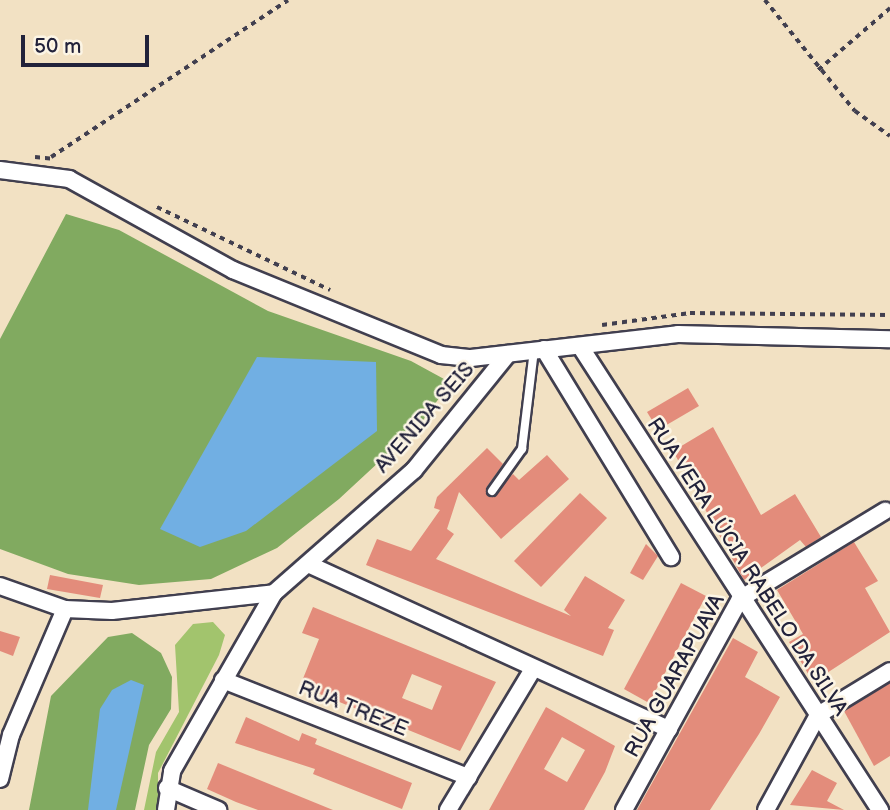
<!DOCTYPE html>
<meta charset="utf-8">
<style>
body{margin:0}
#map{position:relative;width:890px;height:810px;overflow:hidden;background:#f2e1c3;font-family:"Balsamiq Sans",sans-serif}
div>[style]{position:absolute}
.green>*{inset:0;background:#a2c46d}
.forest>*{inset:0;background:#81aa60}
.water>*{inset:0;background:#71afe3}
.building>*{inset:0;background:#e38c7b}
.path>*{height:3.5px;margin-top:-1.75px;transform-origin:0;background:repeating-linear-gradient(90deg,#413f4f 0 5px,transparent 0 10px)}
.roads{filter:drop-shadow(2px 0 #413f4f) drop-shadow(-2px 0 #413f4f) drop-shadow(0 2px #413f4f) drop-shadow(0 -2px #413f4f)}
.service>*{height:8px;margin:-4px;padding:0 4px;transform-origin:4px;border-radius:4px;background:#fff}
.minor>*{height:16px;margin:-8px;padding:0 8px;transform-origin:8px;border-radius:8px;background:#fff}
span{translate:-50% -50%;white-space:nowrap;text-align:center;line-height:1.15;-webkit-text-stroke:5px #fcf5e5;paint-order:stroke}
.street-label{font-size:21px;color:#22223b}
.scale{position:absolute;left:21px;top:35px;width:128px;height:32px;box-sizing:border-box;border:4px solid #22223b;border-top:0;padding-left:9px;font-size:21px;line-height:24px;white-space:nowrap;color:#22223b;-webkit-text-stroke:5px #fcf5e5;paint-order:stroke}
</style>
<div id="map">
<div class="green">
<i style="clip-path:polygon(213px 622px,225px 635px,219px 655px,158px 773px,158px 810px,144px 810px,156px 752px,179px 712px,175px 645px,193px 624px)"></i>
</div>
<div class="forest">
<i style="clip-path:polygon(66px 214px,119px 230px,268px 311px,411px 361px,444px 379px,445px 390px,421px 423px,339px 499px,277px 548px,211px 579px,139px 585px,68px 574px,0 549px,0 339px)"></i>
<i style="clip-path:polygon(132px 633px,161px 653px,172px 677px,171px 709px,149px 745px,135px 810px,29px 810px,51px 696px,108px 637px)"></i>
</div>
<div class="water">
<i style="clip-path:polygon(257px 357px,376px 362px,377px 431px,246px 531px,200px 547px,160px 529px)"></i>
<i style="clip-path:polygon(131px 680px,144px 685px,116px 810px,88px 810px,100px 709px,112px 690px)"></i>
</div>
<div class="building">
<i style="clip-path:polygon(688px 388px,699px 406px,658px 430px,647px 412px)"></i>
<i style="clip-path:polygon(713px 427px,761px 515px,795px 494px,821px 537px,806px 547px,800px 540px,744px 580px,673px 451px)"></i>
<i style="clip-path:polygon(487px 448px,503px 464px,486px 488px,489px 497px,513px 474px,519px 480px,547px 455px,569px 479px,501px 539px,459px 492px,447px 529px,454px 534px,436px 559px,571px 616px,564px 610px,585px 576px,625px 600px,608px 628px,614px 630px,603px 656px,366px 565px,377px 539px,411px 551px,440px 510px,434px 508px,437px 497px)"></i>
<i style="clip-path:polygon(580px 493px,607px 518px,541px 587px,514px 561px)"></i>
<i style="clip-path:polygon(854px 542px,878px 581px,865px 588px,890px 632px,813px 682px,789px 642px,803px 634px,777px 590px)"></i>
<i style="clip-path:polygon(646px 544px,658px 556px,643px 580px,630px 573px)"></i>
<i style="clip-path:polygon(50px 575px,103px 585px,100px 598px,47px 589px)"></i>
<i style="clip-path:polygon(681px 583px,706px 596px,649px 703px,624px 689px)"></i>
<i style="clip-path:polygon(evenodd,313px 607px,496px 682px,460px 751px,300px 686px,319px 639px,302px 633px,313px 607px,412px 674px,442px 686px,432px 710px,402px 698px,412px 674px)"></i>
<i style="clip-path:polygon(0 631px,20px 637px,13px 656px,0 651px)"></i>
<i style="clip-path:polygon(733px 638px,758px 652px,745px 677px,780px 697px,759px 734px,710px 810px,637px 810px)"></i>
<i style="clip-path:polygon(890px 683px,890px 756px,874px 766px,844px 711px)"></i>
<i style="clip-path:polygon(evenodd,546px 707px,615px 746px,605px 772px,584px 810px,489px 810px,546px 707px,562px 737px,585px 750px,567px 782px,544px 769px,562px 737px)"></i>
<i style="clip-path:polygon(246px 717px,299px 741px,302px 733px,317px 739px,315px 744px,412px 783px,402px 809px,313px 774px,315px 769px,235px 743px)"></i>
<i style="clip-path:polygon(218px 763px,333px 810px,258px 810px,236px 802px,207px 789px)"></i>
<i style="clip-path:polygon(812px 770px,837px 783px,827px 801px,844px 810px,790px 805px)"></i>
</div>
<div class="path">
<i style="left:765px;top:0;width:143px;rotate:51deg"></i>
<i style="left:855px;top:111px;width:43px;rotate:35.5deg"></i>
<i style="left:818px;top:70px;width:95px;rotate:-40.7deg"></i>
<i style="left:35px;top:157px;width:20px;rotate:6deg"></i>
<i style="left:51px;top:157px;width:284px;rotate:-33.5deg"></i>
<i style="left:157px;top:207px;width:192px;rotate:25.6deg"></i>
<i style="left:602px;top:325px;width:89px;rotate:-7.8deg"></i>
<i style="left:690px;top:313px;width:200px;rotate:0.6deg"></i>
</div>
<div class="roads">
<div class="service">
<i style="left:492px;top:491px;width:52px;rotate:-54.5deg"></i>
<i style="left:522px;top:449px;width:100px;rotate:-83.1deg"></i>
</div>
<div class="minor">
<i style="left:0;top:170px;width:70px;rotate:7.4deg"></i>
<i style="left:69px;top:179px;width:188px;rotate:29deg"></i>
<i style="left:233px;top:270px;width:225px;rotate:22.2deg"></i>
<i style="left:441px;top:355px;width:30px;rotate:6deg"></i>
<i style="left:471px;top:358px;width:208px;rotate:-6.6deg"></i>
<i style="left:678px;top:334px;width:212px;rotate:1.4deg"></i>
<i style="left:580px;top:346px;width:553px;rotate:57.12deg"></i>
<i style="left:544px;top:349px;width:244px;rotate:58.6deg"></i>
<i style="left:308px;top:564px;width:397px;rotate:24.6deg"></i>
<i style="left:0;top:586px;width:69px;rotate:19.5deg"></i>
<i style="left:65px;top:609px;width:47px;rotate:2.4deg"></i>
<i style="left:112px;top:611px;width:163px;rotate:-6.3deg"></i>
<i style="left:223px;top:680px;width:264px;rotate:21.6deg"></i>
<i style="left:0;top:779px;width:45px;rotate:-76deg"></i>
<i style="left:11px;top:735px;width:137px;rotate:-66.8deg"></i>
<i style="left:167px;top:788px;width:56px;rotate:23.3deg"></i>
<i style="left:166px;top:810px;width:39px;rotate:-81deg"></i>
<i style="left:172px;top:771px;width:205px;rotate:-60.2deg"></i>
<i style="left:274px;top:593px;width:186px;rotate:-41.3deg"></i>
<i style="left:414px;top:470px;width:149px;rotate:-51deg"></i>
<i style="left:448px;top:810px;width:165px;rotate:-58.9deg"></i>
<i style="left:624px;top:810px;width:241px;rotate:-61.2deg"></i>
<i style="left:740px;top:599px;width:170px;rotate:-31.3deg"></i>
<i style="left:766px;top:810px;width:108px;rotate:-61.3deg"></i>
<i style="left:818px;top:715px;width:84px;rotate:-31.4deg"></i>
</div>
</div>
<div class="street-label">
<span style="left:425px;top:418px;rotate:-49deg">AVENIDA SEIS</span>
<span style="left:747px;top:567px;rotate:57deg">RUA VERA LÚCIA RABELO DA SILVA</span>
<span style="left:675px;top:676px;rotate:-61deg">RUA GUARAPUAVA</span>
<span style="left:353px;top:709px;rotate:22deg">RUA TREZE</span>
</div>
<div class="scale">50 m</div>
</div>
